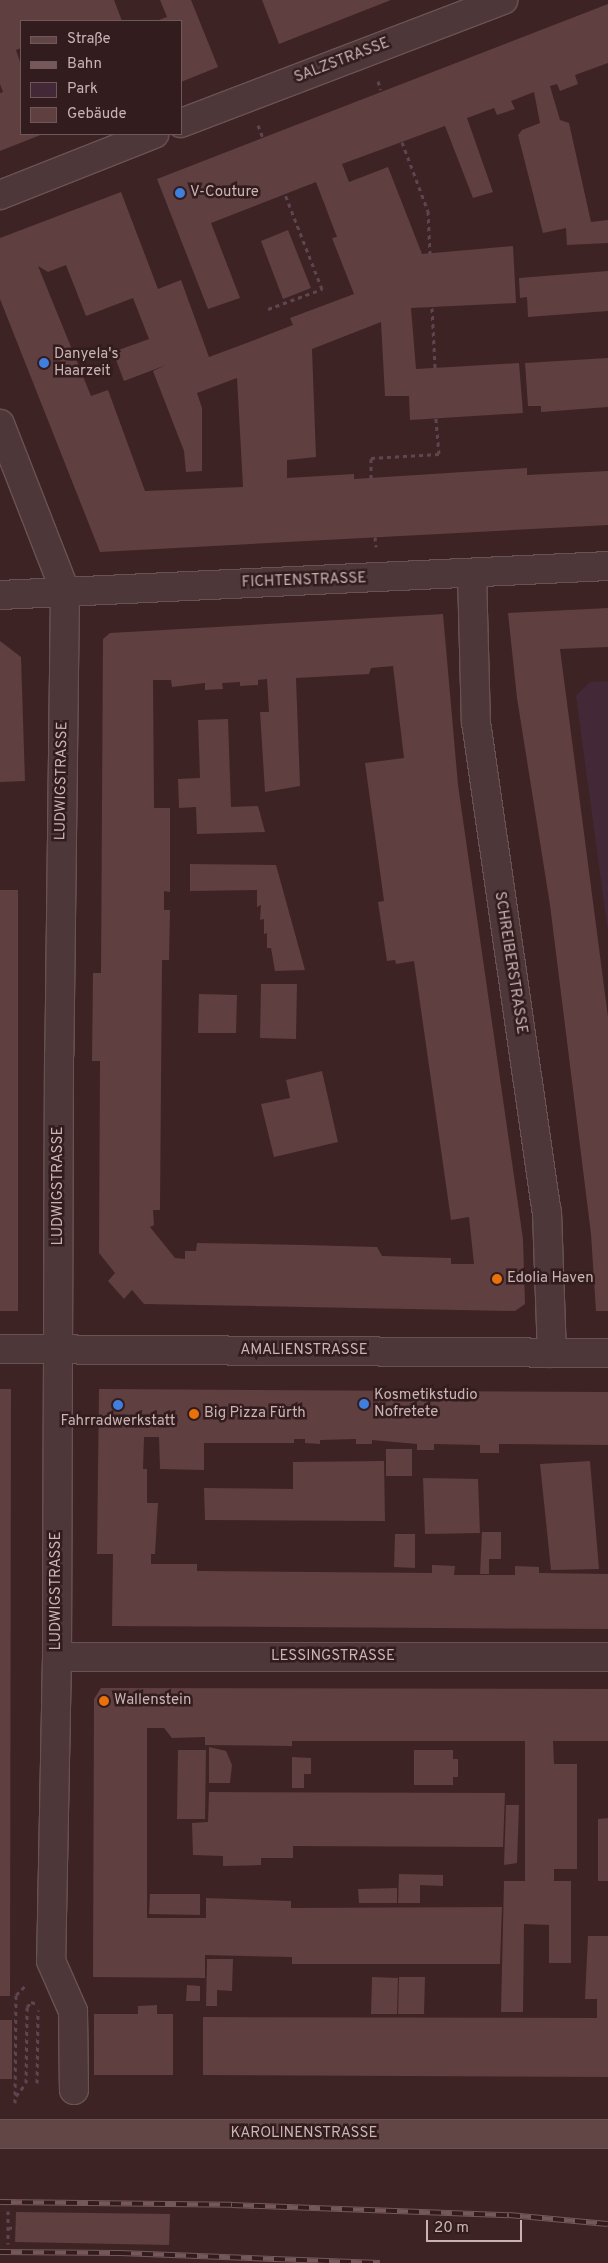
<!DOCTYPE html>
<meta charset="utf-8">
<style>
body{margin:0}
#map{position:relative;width:608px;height:2263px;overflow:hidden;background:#3e2324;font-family:Overpass,sans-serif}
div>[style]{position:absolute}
.green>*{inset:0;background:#432938}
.building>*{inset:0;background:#5f3f40}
.path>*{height:3px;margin-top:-1.5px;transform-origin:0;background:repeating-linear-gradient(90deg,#5e4551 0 4px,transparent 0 8px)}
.roads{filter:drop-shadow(1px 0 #695253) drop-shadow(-1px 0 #695253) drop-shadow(0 1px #695253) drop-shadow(0 -1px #695253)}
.street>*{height:28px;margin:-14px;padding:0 14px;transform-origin:14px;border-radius:14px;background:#4e3738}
.secondary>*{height:28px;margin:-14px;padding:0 14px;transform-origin:14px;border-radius:14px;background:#614645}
.rail>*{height:5.5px;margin-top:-2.75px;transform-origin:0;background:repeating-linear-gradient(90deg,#331c1d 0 11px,#75595a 0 22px);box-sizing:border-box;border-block:1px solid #75595a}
.dots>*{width:14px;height:14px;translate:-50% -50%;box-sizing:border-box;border:2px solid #331c1d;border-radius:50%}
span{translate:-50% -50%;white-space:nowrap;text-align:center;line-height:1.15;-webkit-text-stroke:5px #331c1d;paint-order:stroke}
.street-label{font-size:15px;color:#c9b3b3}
.poi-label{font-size:15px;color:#c9b3b3}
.left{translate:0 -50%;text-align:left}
.legend{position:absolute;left:20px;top:20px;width:162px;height:115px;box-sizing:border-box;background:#331c1d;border:1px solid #6f5859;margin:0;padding:6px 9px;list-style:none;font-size:15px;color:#c9b3b3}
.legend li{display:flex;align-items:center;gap:10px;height:25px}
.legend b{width:25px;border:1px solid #6f5859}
.scale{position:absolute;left:426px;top:2220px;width:96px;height:22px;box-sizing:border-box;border:2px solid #c9b3b3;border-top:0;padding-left:6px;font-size:15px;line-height:18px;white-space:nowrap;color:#c9b3b3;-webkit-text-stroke:4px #331c1d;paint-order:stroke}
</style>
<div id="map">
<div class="green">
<i style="clip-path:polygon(608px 681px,608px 932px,576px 696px,590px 682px)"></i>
</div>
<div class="building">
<i style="clip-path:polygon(0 0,114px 0,122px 21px,21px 21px,21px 48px,16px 50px,21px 65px,21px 134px,43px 134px,0 151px,0 93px,3px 92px,0 84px)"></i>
<i style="clip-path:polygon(160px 0,191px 0,218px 67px,181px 82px,181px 21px,156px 21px,167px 17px)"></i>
<i style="clip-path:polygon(262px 0,391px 0,279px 44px)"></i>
<i style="clip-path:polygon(evenodd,608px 4px,608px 63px,575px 75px,578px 84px,560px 91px,557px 84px,550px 86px,560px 120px,569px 123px,591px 222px,608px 220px,608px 243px,567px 245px,566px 228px,543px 233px,518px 135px,522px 130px,540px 123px,534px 92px,511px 101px,515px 109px,497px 115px,494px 108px,467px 118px,493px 192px,473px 198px,445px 126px,342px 164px,349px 182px,388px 167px,422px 254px,513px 246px,516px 303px,411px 308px,416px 369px,519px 363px,523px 413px,410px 420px,409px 396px,385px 396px,381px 322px,312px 349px,316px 457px,287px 460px,287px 478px,354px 474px,354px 479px,527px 468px,527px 475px,608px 471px,608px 525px,100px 552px,0 299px,0 238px,121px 192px,158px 289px,181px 280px,209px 357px,257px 339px,293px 325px,290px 318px,354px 294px,332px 238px,337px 237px,316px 182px,211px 223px,240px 298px,208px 309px,157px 179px,608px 4px,66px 265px,86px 316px,133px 298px,149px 339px,113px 352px,124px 381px,166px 365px,153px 371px,184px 451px,186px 472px,202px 471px,202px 408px,197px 393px,237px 378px,243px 487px,145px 491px,108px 390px,91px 396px,38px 266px,48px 272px,66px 265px)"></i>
<i style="clip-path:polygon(288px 230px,311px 288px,283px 299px,261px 241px)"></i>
<i style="clip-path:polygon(608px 271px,608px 311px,528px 317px,527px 297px,520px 298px,519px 278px)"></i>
<i style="clip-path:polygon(608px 358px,608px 407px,541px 412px,541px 406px,528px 406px,525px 363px)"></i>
<i style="clip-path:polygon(608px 608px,608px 647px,560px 649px,608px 1017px,608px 1311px,596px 1311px,591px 1234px,550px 905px,517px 698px,508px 613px)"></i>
<i style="clip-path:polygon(evenodd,443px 614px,458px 785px,523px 1239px,525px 1304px,515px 1311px,144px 1304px,132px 1290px,124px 1299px,108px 1281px,115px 1273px,99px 1253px,100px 1061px,92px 1061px,93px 973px,101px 973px,103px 639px,110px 633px,443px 614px,393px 666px,404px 758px,365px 763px,384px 901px,378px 902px,387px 961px,395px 960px,396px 964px,414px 961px,451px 1220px,469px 1217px,474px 1264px,451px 1264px,451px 1258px,382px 1256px,377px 1247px,304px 1245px,197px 1243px,196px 1251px,185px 1251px,185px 1259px,175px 1258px,150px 1227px,154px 1225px,153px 1210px,160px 1210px,162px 960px,169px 960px,170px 910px,164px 910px,164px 891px,170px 892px,170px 808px,154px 808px,153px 680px,171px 680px,172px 687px,205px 683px,205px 690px,223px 689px,222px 683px,240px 682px,240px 686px,258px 685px,258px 680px,267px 679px,269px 712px,260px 712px,265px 792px,300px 786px,296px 678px,369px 674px,371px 668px,393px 666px)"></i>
<i style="clip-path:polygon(0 641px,21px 657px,25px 781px,0 782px)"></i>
<i style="clip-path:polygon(228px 719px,231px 807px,258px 806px,265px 832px,197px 834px,196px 807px,179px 808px,178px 779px,200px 778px,198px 720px)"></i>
<i style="clip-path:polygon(190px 864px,276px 865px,305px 970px,275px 971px,271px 948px,267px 948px,267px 933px,264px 934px,264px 919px,260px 920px,261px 905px,257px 907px,257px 890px,190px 891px)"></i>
<i style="clip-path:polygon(0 890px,18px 890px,18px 1311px,0 1311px)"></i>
<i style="clip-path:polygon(261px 984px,297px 984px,296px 1039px,260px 1038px)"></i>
<i style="clip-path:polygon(199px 994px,237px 995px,236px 1033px,198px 1033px)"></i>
<i style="clip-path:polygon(322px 1071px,338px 1142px,274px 1157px,261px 1104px,290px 1098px,286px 1080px)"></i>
<i style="clip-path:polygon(0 1389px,11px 1389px,10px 1996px,0 1996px)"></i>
<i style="clip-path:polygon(99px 1389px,608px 1392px,608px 1445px,499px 1444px,499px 1453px,480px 1453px,480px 1445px,434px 1444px,434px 1450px,417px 1450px,417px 1444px,372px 1440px,372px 1444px,356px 1444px,356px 1439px,320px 1440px,320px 1444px,305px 1443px,305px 1439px,294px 1439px,294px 1443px,204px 1443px,204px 1470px,160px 1469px,159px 1437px,144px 1437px,143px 1469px,147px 1469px,147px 1503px,158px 1503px,155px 1554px,151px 1554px,151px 1564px,197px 1564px,197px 1571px,205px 1571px,432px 1573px,432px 1565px,455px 1566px,454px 1575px,515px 1575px,515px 1566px,539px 1567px,539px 1573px,608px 1574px,608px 1629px,112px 1626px,113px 1554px,97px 1554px)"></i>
<i style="clip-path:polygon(386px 1449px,412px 1449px,412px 1476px,386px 1476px)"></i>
<i style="clip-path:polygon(384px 1461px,385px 1521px,205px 1520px,204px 1488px,293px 1489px,293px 1462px)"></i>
<i style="clip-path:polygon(590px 1461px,599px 1569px,551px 1570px,540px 1464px)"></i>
<i style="clip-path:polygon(423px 1478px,478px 1479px,480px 1533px,425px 1534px)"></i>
<i style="clip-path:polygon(482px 1532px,501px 1532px,501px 1559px,489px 1559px,489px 1574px,480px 1574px)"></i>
<i style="clip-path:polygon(395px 1534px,415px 1534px,415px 1568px,394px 1567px)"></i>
<i style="clip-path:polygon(101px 1688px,608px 1689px,608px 1741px,553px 1741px,554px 1764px,577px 1764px,577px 1869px,554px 1869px,554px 1881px,571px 1881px,571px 1963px,549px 1963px,549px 1925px,524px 1924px,523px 2012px,501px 2012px,504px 1881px,525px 1881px,525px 1741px,292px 1741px,292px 1746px,205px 1745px,205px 1737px,172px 1738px,164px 1728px,147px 1728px,147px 1918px,206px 1918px,206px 1898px,291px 1901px,291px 1908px,502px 1907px,500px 1964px,292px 1964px,292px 1957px,205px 1955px,205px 1978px,93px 1977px,94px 1699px)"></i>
<i style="clip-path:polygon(209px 1747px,226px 1751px,232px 1765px,230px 1783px,209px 1783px)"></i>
<i style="clip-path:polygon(178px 1750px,206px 1750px,205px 1819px,177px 1819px)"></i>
<i style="clip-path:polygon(414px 1750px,453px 1750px,453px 1759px,458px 1759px,458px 1777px,453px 1777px,453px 1785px,414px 1785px)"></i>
<i style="clip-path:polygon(292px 1757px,311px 1758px,311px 1774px,304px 1774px,304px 1788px,292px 1788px)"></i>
<i style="clip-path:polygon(209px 1792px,505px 1793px,503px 1847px,293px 1846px,293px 1858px,261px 1858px,261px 1865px,223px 1866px,223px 1856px,193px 1855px,192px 1823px,208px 1822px)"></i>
<i style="clip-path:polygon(506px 1805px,519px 1805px,517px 1863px,504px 1865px)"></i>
<i style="clip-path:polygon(608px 1818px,608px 1881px,598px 1881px,598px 1819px)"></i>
<i style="clip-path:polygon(399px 1874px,443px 1875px,443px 1886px,420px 1885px,420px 1903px,398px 1903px)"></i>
<i style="clip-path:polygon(397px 1888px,397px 1903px,359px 1903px,358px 1889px)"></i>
<i style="clip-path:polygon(150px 1894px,200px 1894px,200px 1915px,149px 1914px)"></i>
<i style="clip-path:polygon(588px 1936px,608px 1936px,608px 2077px,203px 2075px,203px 2017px,597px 2018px,597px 1999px,585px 1999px)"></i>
<i style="clip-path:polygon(207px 1959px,233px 1959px,232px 1991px,217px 1990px,217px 2006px,206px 2006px)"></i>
<i style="clip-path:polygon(372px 1977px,398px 1978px,397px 2014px,371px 2014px)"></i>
<i style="clip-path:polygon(399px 1977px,425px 1977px,424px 2014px,398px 2014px)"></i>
<i style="clip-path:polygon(187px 1985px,200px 1986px,200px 2001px,186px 2001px)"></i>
<i style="clip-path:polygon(157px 2005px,157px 2014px,173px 2014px,173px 2075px,94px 2075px,94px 2014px,138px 2014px,138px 2006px)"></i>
<i style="clip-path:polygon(0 2020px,12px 2020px,12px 2079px,0 2079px)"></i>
<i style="clip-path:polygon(16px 2212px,170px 2214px,169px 2245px,15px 2242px)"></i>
</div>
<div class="path">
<i style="left:378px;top:81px;width:9px;rotate:72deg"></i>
<i style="left:258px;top:125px;width:14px;rotate:69deg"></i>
<i style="left:402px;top:142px;width:74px;rotate:69.4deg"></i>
<i style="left:428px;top:211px;width:43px;rotate:87.3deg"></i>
<i style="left:432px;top:308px;width:60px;rotate:87.1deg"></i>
<i style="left:268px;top:309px;width:58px;rotate:-20.3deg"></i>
<i style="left:322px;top:289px;width:102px;rotate:-111.3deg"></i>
<i style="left:371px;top:478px;width:20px;rotate:-90deg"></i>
<i style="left:371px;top:458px;width:68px;rotate:-3.4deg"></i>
<i style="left:439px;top:454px;width:36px;rotate:-95deg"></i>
<i style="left:375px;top:537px;width:10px;rotate:84deg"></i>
<i style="left:37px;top:2083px;width:73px;rotate:-89.2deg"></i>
<i style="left:16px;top:2096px;width:16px;rotate:-52deg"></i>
<i style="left:26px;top:2083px;width:76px;rotate:-89.2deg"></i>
<i style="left:27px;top:2007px;width:6px;rotate:-51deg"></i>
<i style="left:31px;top:2002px;width:6px;rotate:18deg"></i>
<i style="left:15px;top:2103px;width:108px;rotate:-89.5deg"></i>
<i style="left:16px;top:1995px;width:16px;rotate:-45deg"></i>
<i style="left:8px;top:2211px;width:33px;rotate:90deg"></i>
<i style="left:8px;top:2228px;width:9px;rotate:-6deg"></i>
</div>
<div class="roads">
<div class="street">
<i style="left:181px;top:123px;width:345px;rotate:-20.9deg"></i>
<i style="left:0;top:195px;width:166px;rotate:-21.6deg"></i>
<i style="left:0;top:424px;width:179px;rotate:68.7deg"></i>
<i style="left:65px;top:591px;width:463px;rotate:90.7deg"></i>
<i style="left:59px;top:1054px;width:603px;rotate:90.19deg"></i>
<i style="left:57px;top:1657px;width:304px;rotate:91.1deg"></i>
<i style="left:51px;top:1961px;width:55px;rotate:66.3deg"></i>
<i style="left:73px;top:2011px;width:79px;rotate:89.3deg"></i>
<i style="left:472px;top:573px;width:149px;rotate:88.5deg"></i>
<i style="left:476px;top:722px;width:495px;rotate:81.8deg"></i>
<i style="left:547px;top:1212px;width:141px;rotate:88deg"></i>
<i style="left:0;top:595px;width:609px;rotate:-2.73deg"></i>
<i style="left:0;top:1349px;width:608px;rotate:0.38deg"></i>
<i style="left:57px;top:1657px;width:551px"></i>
</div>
<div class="secondary">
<i style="left:0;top:2134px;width:608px"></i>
</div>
</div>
<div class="rail">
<i style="left:0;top:2202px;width:232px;rotate:0.7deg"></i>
<i style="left:232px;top:2205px;width:277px;rotate:2.1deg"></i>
<i style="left:509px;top:2215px;width:99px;rotate:5.2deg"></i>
<i style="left:0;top:2252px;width:120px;rotate:0.5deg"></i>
<i style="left:120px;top:2253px;width:260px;rotate:2.2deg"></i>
</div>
<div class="dots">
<i style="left:180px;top:193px;background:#3f7fe0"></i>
<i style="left:44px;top:363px;background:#3f7fe0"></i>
<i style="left:497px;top:1279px;background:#e8710a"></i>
<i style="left:364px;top:1404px;background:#3f7fe0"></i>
<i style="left:118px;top:1405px;background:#3f7fe0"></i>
<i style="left:194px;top:1414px;background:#e8710a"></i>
<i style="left:104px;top:1701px;background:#e8710a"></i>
</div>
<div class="street-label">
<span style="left:342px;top:61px;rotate:-21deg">SALZSTRASSE</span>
<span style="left:304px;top:581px;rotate:-2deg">FICHTENSTRASSE</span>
<span style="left:62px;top:781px;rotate:-89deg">LUDWIGSTRASSE</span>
<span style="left:510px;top:963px;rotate:81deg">SCHREIBERSTRASSE</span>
<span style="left:59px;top:1186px;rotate:-90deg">LUDWIGSTRASSE</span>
<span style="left:304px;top:1351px">AMALIENSTRASSE</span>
<span style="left:57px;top:1591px;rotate:-90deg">LUDWIGSTRASSE</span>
<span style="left:333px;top:1657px">LESSINGSTRASSE</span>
<span style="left:304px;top:2134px">KAROLINENSTRASSE</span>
</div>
<div class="poi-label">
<span class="left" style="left:190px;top:193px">V-Couture</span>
<span class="left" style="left:54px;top:363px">Danyela's<br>Haarzeit</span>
<span class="left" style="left:507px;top:1279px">Edolia Haven</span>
<span class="left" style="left:374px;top:1404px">Kosmetikstudio<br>Nofretete</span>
<span class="left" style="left:204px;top:1414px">Big Pizza Fürth</span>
<span style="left:118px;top:1422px">Fahrradwerkstatt</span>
<span class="left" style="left:114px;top:1701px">Wallenstein</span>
</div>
<ul class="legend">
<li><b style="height:6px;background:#614645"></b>Straße</li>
<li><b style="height:6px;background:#75595a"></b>Bahn</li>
<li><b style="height:14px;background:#432938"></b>Park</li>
<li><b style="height:14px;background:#5f3f40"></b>Gebäude</li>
</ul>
<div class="scale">20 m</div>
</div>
